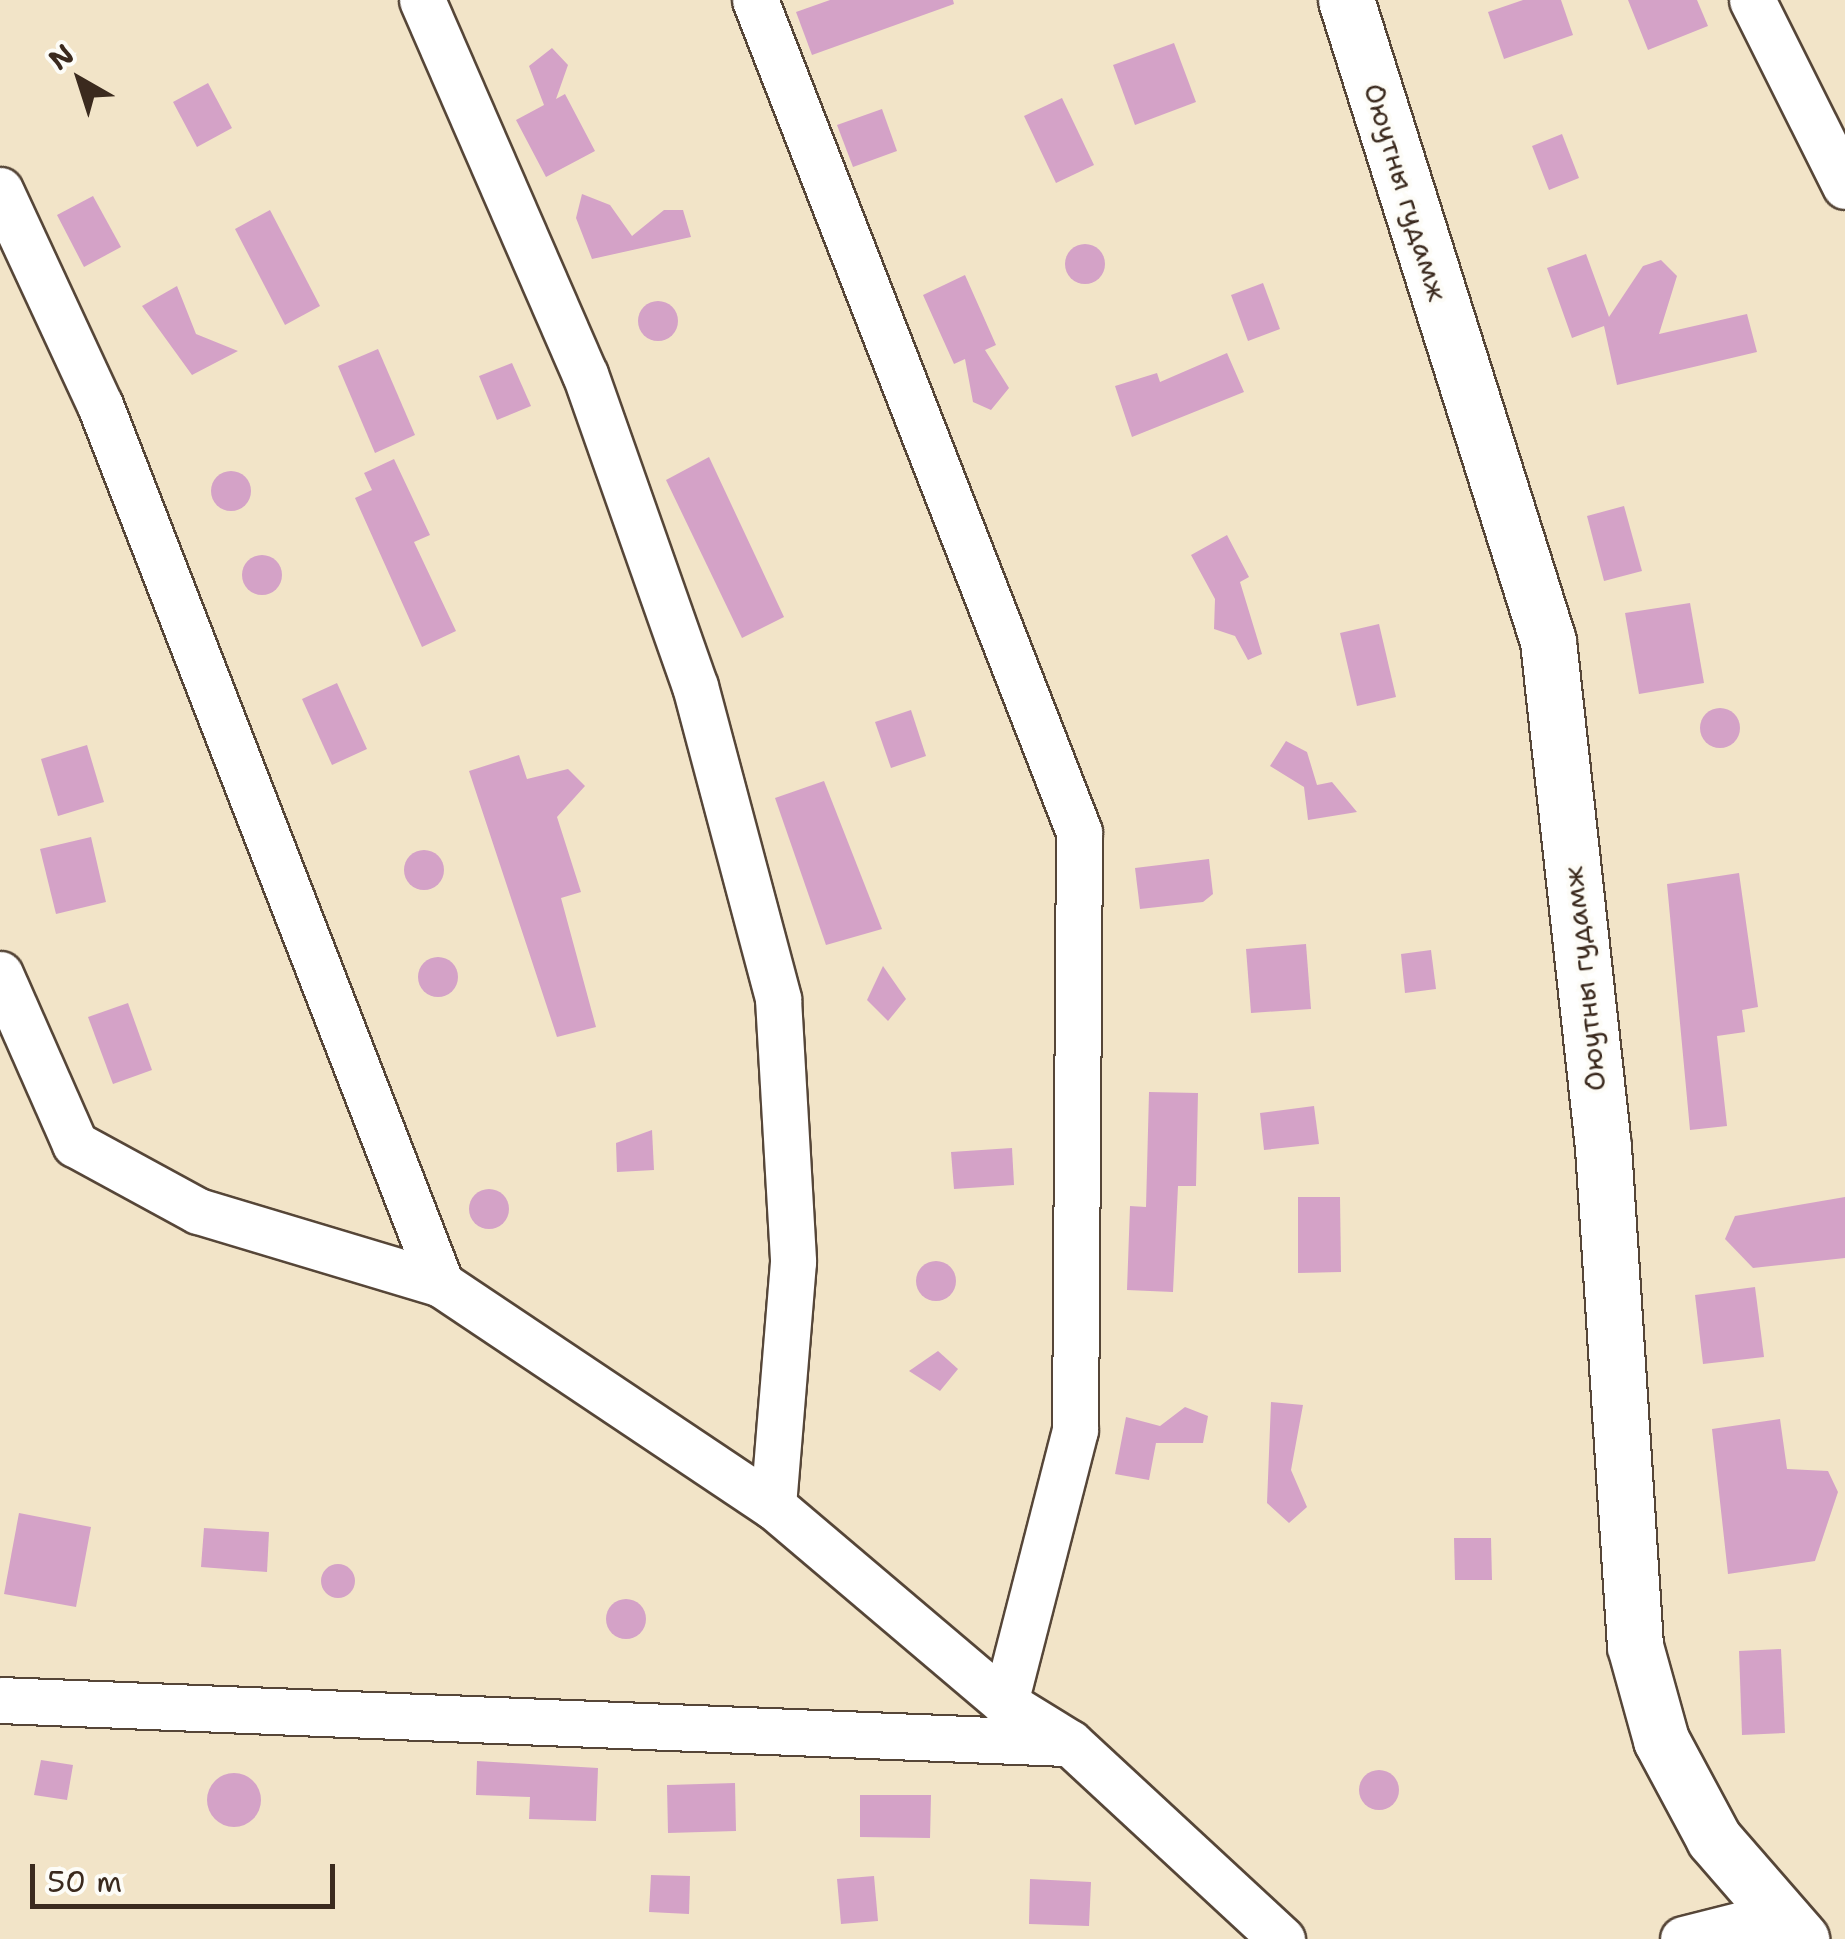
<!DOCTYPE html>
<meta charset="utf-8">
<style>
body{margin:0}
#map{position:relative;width:1845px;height:1939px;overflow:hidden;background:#f2e4c8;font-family:"Shantell Sans",sans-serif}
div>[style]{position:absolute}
.building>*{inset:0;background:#d4a2c7}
.round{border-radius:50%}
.roads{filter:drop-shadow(2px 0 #564638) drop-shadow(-2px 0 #564638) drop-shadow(0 2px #564638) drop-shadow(0 -2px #564638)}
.minor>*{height:45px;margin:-22.5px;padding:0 22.5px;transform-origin:22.5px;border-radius:22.5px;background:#fff}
.tertiary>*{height:55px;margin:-27.5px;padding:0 27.5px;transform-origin:27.5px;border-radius:27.5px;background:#fff}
span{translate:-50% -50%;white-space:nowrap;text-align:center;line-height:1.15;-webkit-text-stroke:8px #fdfcf7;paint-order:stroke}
.street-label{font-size:28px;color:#3b2a1e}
.north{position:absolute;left:30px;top:30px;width:100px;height:100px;-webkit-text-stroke:8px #fdfcf7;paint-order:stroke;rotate:321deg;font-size:28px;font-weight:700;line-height:40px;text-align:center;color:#3b2a1e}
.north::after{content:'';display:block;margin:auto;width:35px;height:45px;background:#3b2a1e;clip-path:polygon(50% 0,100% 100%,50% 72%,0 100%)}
.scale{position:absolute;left:30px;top:1864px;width:305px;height:45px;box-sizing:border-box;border:5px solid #3b2a1e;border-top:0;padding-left:12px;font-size:30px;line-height:35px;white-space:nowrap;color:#3b2a1e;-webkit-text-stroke:8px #fdfcf7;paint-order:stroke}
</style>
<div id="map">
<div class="building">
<i style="clip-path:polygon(830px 0,953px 0,954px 4px,812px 55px,796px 12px)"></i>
<i style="clip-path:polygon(1523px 0,1561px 0,1573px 35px,1504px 59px,1488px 12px)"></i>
<i style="clip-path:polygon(1628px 0,1697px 0,1708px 26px,1648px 50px)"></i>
<i style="clip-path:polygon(1174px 43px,1196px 102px,1135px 125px,1113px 65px)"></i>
<i style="clip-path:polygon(552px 48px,568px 65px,556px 99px,565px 94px,595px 151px,546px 177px,516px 120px,544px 105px,529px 66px)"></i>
<i style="clip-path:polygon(208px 83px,232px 128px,197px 147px,173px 102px)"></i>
<i style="clip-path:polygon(1062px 98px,1094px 165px,1056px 183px,1024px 116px)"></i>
<i style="clip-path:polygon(882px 109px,897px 151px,853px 167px,837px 125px)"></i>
<i style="clip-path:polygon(1562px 134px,1579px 178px,1549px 190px,1532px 146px)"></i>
<i style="clip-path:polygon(582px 194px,610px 205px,632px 236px,664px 210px,683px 210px,691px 237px,592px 259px,576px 218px)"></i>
<i style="clip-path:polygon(93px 196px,121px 247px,84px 267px,57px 215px)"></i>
<i style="clip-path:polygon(270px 210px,320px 306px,285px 325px,235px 229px)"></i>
<i class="round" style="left:1065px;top:244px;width:40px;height:40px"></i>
<i style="clip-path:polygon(1586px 254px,1609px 317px,1643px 266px,1661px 260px,1677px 276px,1659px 334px,1747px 314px,1757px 352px,1617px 385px,1604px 326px,1572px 338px,1547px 268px)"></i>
<i style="clip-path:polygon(965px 275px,996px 345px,985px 350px,1009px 388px,991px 410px,973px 402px,965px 359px,954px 364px,923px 295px)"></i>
<i style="clip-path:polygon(1263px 283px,1280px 329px,1248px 341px,1231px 295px)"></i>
<i style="clip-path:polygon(177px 286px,196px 334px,238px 351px,192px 375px,142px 306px)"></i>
<i class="round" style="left:638px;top:301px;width:40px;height:40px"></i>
<i style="clip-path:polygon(378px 349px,415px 435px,375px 453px,338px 366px)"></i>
<i style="clip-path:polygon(1227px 353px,1244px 392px,1132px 437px,1115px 386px,1157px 373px,1160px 382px)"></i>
<i style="clip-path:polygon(512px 363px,531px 406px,497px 420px,479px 376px)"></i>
<i style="clip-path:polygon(709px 457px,784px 617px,742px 638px,666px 480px)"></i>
<i style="clip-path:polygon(394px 459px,430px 535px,414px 542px,456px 631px,422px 647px,355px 498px,372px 490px,364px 473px)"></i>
<i class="round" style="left:211px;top:471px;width:40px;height:40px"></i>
<i style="clip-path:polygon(1624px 506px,1642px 571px,1604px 581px,1587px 516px)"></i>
<i style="clip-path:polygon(1227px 535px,1249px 577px,1240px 582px,1262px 654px,1248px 660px,1235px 636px,1214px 629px,1215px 599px,1191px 555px)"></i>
<i class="round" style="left:242px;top:555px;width:40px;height:40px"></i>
<i style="clip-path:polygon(1690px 603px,1704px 683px,1639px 694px,1625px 613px)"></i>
<i style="clip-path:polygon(1379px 624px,1396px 697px,1357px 706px,1340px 633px)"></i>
<i style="clip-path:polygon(337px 683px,367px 749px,332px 765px,302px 699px)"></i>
<i class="round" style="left:1700px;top:708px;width:40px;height:40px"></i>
<i style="clip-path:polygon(911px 710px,926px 756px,891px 768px,875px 722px)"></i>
<i style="clip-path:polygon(1286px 741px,1307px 752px,1317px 785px,1332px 782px,1357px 812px,1308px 820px,1304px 787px,1270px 766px)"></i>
<i style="clip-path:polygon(87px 745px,104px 802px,58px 816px,41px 759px)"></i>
<i style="clip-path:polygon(519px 755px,527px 779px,568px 769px,585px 786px,557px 817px,581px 892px,561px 898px,596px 1027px,557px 1037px,469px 771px)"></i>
<i style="clip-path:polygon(824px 781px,882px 929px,826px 945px,775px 798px)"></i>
<i style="clip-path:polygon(91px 837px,106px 902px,56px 914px,40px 849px)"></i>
<i class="round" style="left:404px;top:850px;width:40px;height:40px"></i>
<i style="clip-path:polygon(1209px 859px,1213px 894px,1203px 902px,1140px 909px,1135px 868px)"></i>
<i style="clip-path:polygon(1739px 873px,1758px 1007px,1742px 1010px,1745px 1032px,1717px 1036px,1727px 1126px,1690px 1130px,1667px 884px)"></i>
<i style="clip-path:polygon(1306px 944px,1311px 1009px,1251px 1013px,1246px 949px)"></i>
<i style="clip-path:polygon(1431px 950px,1436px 989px,1405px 993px,1401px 954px)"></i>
<i class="round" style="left:418px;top:957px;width:40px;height:40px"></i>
<i style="clip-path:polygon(883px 966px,906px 999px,888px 1021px,867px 1000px)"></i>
<i style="clip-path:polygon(128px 1003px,152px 1070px,113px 1084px,88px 1017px)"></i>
<i style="clip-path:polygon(1149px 1092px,1198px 1093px,1196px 1186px,1178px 1186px,1173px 1292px,1127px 1290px,1130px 1206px,1146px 1207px)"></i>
<i style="clip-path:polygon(1314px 1106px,1319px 1144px,1264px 1150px,1260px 1113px)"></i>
<i style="clip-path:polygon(652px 1130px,654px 1170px,617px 1172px,616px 1143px)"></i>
<i style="clip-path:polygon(1012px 1148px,1014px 1185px,954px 1189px,951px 1152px)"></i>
<i class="round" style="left:469px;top:1189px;width:40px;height:40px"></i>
<i style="clip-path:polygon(1298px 1197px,1340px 1197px,1341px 1272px,1298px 1273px)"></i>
<i style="clip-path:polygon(1845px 1197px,1845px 1258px,1753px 1268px,1725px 1239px,1735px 1216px)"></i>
<i class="round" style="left:916px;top:1261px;width:40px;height:40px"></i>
<i style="clip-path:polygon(1755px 1287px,1764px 1357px,1703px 1364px,1695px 1295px)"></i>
<i style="clip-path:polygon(938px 1351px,958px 1369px,940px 1391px,909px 1371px)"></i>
<i style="clip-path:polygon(1271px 1402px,1303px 1405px,1291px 1470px,1307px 1507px,1289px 1523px,1267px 1503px)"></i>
<i style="clip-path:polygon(1185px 1407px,1208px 1416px,1203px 1443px,1156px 1443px,1149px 1480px,1115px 1474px,1126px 1417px,1160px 1426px)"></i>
<i style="clip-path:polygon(1780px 1419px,1787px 1469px,1828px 1471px,1838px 1492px,1815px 1561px,1728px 1574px,1712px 1429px)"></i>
<i style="clip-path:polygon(19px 1513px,91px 1527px,76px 1607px,4px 1594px)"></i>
<i style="clip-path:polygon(204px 1528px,269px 1532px,267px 1572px,201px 1567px)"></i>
<i style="clip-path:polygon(1454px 1538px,1491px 1538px,1492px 1580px,1455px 1580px)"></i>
<i class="round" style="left:321px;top:1564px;width:34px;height:34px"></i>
<i class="round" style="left:606px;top:1599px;width:40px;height:40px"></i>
<i style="clip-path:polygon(1781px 1649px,1785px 1733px,1742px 1735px,1739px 1651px)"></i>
<i style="clip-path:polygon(41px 1760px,73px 1765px,67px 1800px,34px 1795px)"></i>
<i style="clip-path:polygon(477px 1761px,598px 1768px,596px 1821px,529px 1819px,530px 1797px,476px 1795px)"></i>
<i class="round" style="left:1359px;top:1770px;width:40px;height:40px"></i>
<i class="round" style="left:207px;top:1773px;width:54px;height:54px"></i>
<i style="clip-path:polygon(735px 1783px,736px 1831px,668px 1833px,667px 1785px)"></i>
<i style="clip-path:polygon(860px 1795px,931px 1795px,930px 1838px,860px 1837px)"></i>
<i style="clip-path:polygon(651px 1875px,690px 1876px,689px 1914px,649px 1912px)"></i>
<i style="clip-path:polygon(874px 1876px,878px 1921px,841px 1924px,837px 1879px)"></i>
<i style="clip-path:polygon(1030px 1879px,1091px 1882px,1089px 1926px,1029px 1924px)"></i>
</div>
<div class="roads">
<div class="minor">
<i style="left:422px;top:0;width:408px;rotate:66.5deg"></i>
<i style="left:585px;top:374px;width:331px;rotate:70.6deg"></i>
<i style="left:695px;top:686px;width:324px;rotate:75.1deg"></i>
<i style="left:778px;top:999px;width:263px;rotate:86.7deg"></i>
<i style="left:793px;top:1262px;width:245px;rotate:94.7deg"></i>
<i style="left:755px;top:0;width:893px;rotate:68.72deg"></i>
<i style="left:1079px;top:832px;width:598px;rotate:90.38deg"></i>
<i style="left:1075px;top:1430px;width:282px;rotate:104.4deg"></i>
<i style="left:1752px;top:0;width:208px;rotate:63.4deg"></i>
<i style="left:0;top:190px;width:237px;rotate:65.1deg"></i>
<i style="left:100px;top:405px;width:943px;rotate:68.8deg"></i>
<i style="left:441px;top:1284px;width:399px;rotate:33.8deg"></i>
<i style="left:773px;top:1506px;width:304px;rotate:40.3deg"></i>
<i style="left:1005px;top:1703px;width:76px;rotate:31.6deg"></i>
<i style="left:1070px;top:1743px;width:289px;rotate:42.8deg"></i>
<i style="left:0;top:974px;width:186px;rotate:66.2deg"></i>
<i style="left:75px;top:1144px;width:140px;rotate:28.6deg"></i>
<i style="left:198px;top:1211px;width:254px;rotate:16.7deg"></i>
<i style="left:0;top:1700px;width:1069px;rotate:2.31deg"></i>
<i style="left:1683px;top:1939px;width:98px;rotate:-14.2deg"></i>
</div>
<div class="tertiary">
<i style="left:1346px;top:0;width:672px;rotate:72.51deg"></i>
<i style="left:1548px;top:641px;width:509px;rotate:83.8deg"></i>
<i style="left:1603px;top:1147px;width:500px;rotate:86.33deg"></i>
<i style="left:1635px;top:1646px;width:98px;rotate:74.5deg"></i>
<i style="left:1661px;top:1740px;width:112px;rotate:61.8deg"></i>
<i style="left:1714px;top:1839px;width:133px;rotate:49deg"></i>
</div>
</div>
<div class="street-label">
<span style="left:1406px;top:192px;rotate:73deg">Оюутны гудамж</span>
<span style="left:1584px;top:979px;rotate:-96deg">Оюутны гудамж</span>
</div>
<div class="north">N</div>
<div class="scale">50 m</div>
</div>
